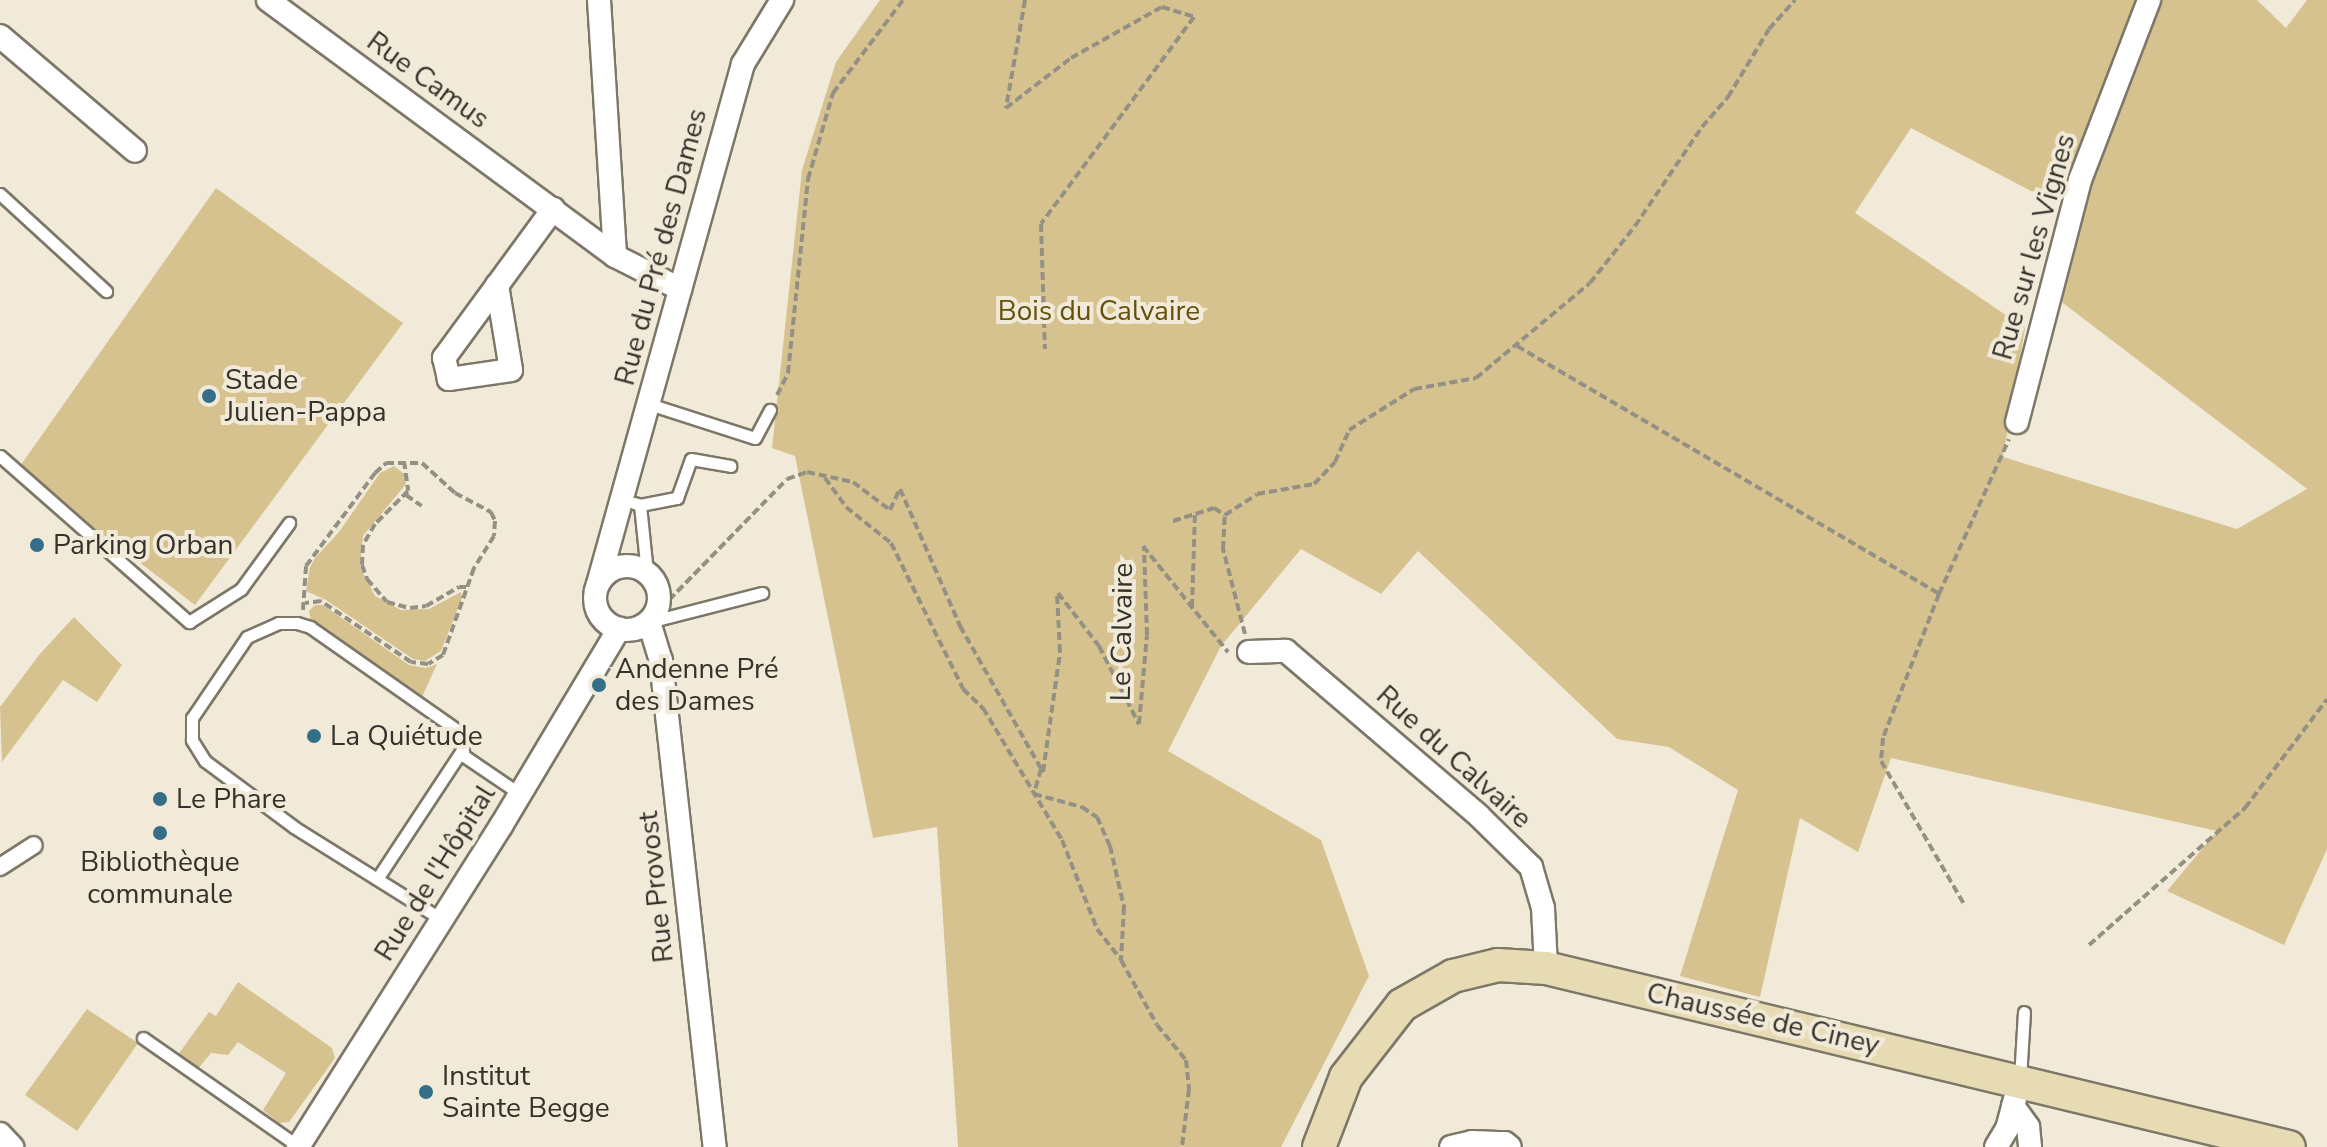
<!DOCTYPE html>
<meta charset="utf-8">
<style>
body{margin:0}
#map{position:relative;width:2327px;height:1147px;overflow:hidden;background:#f1ead9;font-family:"Nunito Sans",sans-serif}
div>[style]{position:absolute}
.green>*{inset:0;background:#d5c28e}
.path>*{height:4px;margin-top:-2px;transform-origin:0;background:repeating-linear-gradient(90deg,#959084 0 8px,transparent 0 12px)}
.roads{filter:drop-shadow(2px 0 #7d7768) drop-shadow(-2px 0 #7d7768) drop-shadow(0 2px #7d7768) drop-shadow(0 -2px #7d7768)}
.service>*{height:11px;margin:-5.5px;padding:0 5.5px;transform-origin:5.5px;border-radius:5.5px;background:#fff}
.pedestrian>*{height:16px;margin:-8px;padding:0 8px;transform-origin:8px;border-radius:8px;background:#fff}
.minor>*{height:22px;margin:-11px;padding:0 11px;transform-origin:11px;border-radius:11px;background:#fff}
.minor>.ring{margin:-11px;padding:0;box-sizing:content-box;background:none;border:22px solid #fff;border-radius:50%}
.secondary>*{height:32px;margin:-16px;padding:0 16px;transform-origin:16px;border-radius:16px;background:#e6dbb2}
.dots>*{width:22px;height:22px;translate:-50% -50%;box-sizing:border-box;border:4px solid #f1ead9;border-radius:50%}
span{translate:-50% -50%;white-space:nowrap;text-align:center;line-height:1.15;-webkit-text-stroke:8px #f1ead9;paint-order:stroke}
.street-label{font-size:28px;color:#34322b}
.park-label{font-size:28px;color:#65500c}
.poi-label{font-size:28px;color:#34322b}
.left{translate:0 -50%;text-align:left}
</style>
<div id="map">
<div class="green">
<i style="clip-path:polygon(evenodd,880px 0,2257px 0,2286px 28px,2307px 0,2327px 0,2327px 849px,2284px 945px,2167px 891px,2217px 831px,1891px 758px,1858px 852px,1800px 818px,1760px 997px,1680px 976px,1738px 790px,1669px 747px,1617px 739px,1418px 551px,1381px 594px,1301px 549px,1221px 646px,1168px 751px,1321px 840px,1369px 976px,1281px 1147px,958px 1147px,937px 827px,873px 838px,795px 456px,772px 448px,802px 170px,836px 62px,880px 0,1911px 128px,2031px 191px,2080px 195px,2058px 296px,2063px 303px,2307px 489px,2237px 529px,2003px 457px,2025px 328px,1855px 213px,1911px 128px)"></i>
<i style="clip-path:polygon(216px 188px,403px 323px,195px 605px,18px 469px)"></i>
<i style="clip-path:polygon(394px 466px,404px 474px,406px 484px,363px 536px,360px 567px,375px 596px,401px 610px,429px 609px,461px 592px,462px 598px,441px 651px,425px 661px,413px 659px,326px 600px,306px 591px,310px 567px,315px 558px,339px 532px,380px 473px)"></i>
<i style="clip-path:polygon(315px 605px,323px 605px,409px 665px,426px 668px,437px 664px,422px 697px,311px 621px,309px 611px)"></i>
<i style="clip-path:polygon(74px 617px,122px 665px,97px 702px,63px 680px,2px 762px,0 707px,39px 655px)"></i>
<i style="clip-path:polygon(238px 982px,332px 1048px,335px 1058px,289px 1122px,279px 1123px,263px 1110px,286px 1073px,238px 1042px,228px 1055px,211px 1053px,197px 1070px,177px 1056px,209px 1012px,216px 1016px)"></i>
<i style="clip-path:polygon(87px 1009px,138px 1043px,77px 1131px,25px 1095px)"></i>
</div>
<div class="path">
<i style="left:1025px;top:0;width:110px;rotate:100deg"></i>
<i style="left:1006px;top:108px;width:82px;rotate:-37.6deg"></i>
<i style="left:1071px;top:58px;width:104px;rotate:-29.3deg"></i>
<i style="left:1162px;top:7px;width:34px;rotate:17deg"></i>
<i style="left:1194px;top:17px;width:257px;rotate:126.5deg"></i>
<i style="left:1041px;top:224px;width:125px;rotate:88.2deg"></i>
<i style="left:1517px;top:346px;width:489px;rotate:30.4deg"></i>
<i style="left:1939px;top:594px;width:155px;rotate:111.3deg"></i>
<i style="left:1883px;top:738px;width:23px;rotate:95deg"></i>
<i style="left:1881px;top:761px;width:168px;rotate:59.9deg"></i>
<i style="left:777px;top:395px;width:25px;rotate:-63deg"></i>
<i style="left:788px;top:373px;width:195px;rotate:-84.1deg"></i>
<i style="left:808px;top:179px;width:90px;rotate:-73.8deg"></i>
<i style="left:833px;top:93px;width:116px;rotate:-53deg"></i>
<i style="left:404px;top:461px;width:30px;rotate:82deg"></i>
<i style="left:408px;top:491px;width:47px;rotate:135deg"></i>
<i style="left:375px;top:524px;width:24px;rotate:120deg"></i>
<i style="left:363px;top:545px;width:20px;rotate:93deg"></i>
<i style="left:362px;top:565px;width:15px;rotate:70deg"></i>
<i style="left:367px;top:579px;width:30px;rotate:49deg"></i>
<i style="left:387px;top:602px;width:24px;rotate:15deg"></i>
<i style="left:410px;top:608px;width:16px;rotate:-7deg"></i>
<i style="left:426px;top:606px;width:38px;rotate:-30deg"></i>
<i style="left:459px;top:587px;width:7px"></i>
<i style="left:825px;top:478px;width:36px;rotate:54deg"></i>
<i style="left:846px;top:507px;width:58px;rotate:38.7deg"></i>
<i style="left:891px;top:543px;width:163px;rotate:63.7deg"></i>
<i style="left:963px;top:689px;width:28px;rotate:44deg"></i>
<i style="left:983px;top:708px;width:154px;rotate:59.1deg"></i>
<i style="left:1062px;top:840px;width:96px;rotate:68.5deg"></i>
<i style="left:1097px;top:929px;width:39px;rotate:52deg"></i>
<i style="left:406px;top:495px;width:19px;rotate:35deg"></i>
<i style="left:1173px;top:521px;width:43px;rotate:-17.6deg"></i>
<i style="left:1214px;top:508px;width:13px;rotate:32deg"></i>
<i style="left:1143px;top:546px;width:136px;rotate:51.3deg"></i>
<i style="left:1058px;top:593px;width:67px;rotate:52.3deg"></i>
<i style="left:1099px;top:646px;width:88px;rotate:62.9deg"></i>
<i style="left:1139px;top:724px;width:89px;rotate:-84.9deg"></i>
<i style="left:1147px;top:635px;width:87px;rotate:-92deg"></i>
<i style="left:1939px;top:594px;width:170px;rotate:-65.7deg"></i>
<i style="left:669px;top:600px;width:169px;rotate:-45.7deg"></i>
<i style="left:787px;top:479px;width:21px;rotate:-19deg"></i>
<i style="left:807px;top:472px;width:47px;rotate:12.3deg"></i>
<i style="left:853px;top:482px;width:46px;rotate:37.1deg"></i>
<i style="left:890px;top:510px;width:23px;rotate:-65deg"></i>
<i style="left:900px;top:489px;width:150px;rotate:66.3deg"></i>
<i style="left:960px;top:626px;width:168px;rotate:60.4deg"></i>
<i style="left:1043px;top:772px;width:121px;rotate:-81.9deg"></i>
<i style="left:1060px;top:652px;width:60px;rotate:-92.9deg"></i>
<i style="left:1192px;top:607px;width:93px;rotate:-88.2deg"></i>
<i style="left:303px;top:610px;width:44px;rotate:-86.1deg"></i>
<i style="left:306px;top:566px;width:116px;rotate:-53.4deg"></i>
<i style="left:375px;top:473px;width:15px;rotate:-42deg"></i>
<i style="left:386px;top:463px;width:36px"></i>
<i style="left:422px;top:463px;width:45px;rotate:42.3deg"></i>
<i style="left:455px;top:493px;width:41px;rotate:27.8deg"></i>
<i style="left:491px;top:512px;width:10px;rotate:66deg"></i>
<i style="left:495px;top:521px;width:15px;rotate:94deg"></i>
<i style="left:494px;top:536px;width:38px;rotate:122deg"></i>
<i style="left:474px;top:568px;width:92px;rotate:109.6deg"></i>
<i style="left:443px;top:655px;width:17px;rotate:149deg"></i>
<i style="left:428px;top:664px;width:17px;rotate:-173deg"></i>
<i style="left:411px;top:662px;width:109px;rotate:-145.9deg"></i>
<i style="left:321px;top:601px;width:16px;rotate:173deg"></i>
<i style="left:1245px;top:634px;width:88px;rotate:-104.5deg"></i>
<i style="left:1223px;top:549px;width:34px;rotate:-87deg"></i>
<i style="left:1225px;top:515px;width:38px;rotate:-33deg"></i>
<i style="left:1257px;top:494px;width:58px;rotate:-10deg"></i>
<i style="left:1314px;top:484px;width:30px;rotate:-46deg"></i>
<i style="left:1335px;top:462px;width:35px;rotate:-66deg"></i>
<i style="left:1349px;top:430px;width:77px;rotate:-32.2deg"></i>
<i style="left:1414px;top:389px;width:63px;rotate:-10.1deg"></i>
<i style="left:1476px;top:378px;width:148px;rotate:-39.8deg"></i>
<i style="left:1590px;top:283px;width:73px;rotate:-51.7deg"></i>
<i style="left:1635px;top:226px;width:120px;rotate:-55.9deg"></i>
<i style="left:1702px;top:127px;width:40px;rotate:-49deg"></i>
<i style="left:1728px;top:97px;width:79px;rotate:-58.9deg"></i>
<i style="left:1769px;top:29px;width:39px;rotate:-48deg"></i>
<i style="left:1041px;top:769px;width:26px;rotate:106deg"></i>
<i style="left:1034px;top:794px;width:50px;rotate:15.2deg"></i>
<i style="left:1082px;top:807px;width:18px;rotate:34deg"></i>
<i style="left:1097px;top:817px;width:32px;rotate:66deg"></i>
<i style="left:1110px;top:846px;width:63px;rotate:77.1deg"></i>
<i style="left:1124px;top:907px;width:53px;rotate:93.2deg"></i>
<i style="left:1121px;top:960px;width:74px;rotate:61deg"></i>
<i style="left:1157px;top:1025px;width:45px;rotate:50.4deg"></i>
<i style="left:1186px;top:1060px;width:29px;rotate:84deg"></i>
<i style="left:1189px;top:1089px;width:58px;rotate:96.9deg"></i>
<i style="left:2089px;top:945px;width:208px;rotate:-41.3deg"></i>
<i style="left:2245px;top:808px;width:136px;rotate:-53deg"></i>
</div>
<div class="roads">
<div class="service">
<i style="left:0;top:194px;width:144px;rotate:42.5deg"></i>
<i style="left:649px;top:404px;width:111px;rotate:17.8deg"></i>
<i style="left:755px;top:438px;width:32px;rotate:-62deg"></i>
<i style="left:0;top:456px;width:252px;rotate:41.3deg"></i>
<i style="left:189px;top:622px;width:62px;rotate:-32.4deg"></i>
<i style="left:241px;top:589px;width:82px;rotate:-54deg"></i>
<i style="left:634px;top:503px;width:6px;rotate:18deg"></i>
<i style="left:640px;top:505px;width:68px;rotate:84.1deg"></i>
<i style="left:640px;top:505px;width:38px;rotate:-11deg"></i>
<i style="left:677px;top:498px;width:41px;rotate:-70.3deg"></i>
<i style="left:691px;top:459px;width:40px;rotate:10deg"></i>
<i style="left:649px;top:622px;width:117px;rotate:-14.4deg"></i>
<i style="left:377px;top:879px;width:154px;rotate:-56.6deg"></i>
<i style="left:441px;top:919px;width:173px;rotate:-148deg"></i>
<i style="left:294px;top:827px;width:111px;rotate:-143.4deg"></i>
<i style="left:205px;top:761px;width:25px;rotate:-122deg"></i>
<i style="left:192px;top:740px;width:22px;rotate:-90deg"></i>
<i style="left:192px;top:718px;width:98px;rotate:-55.8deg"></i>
<i style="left:247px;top:637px;width:34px;rotate:-24deg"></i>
<i style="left:278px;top:623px;width:19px"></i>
<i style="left:297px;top:623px;width:14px;rotate:17deg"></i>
<i style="left:310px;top:627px;width:183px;rotate:35deg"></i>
<i style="left:460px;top:732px;width:24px;rotate:81deg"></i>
<i style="left:464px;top:756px;width:68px;rotate:34.2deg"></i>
<i style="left:143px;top:1038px;width:190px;rotate:34.9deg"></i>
<i style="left:2020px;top:1079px;width:67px;rotate:-86.6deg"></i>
</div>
<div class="pedestrian">
<i style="left:0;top:867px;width:40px;rotate:-32.9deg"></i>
</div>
<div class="minor">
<i style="left:268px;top:0;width:431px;rotate:36.4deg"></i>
<i style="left:615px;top:256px;width:73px;rotate:26.9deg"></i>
<i style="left:599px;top:0;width:256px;rotate:86.4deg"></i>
<i style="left:0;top:36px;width:177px;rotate:40.4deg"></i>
<i style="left:497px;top:285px;width:86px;rotate:80.6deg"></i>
<i style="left:511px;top:370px;width:63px;rotate:171.7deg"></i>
<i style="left:449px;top:379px;width:22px;rotate:-103deg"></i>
<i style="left:444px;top:358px;width:185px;rotate:-53.8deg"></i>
<i style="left:2017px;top:422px;width:250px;rotate:-75.4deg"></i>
<i style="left:2080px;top:180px;width:193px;rotate:-69deg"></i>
<i class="ring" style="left:595px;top:566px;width:42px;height:42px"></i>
<i style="left:598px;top:584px;width:540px;rotate:-74.42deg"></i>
<i style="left:743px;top:64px;width:75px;rotate:-58.6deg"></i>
<i style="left:649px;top:622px;width:41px;rotate:72.9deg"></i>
<i style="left:661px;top:661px;width:489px;rotate:83.7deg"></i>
<i style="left:1249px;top:652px;width:37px;rotate:-2deg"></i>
<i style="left:1286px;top:651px;width:254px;rotate:40.5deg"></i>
<i style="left:1479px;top:816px;width:73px;rotate:44.4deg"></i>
<i style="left:1531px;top:867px;width:43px;rotate:73.7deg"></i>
<i style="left:1543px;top:908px;width:60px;rotate:87.1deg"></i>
<i style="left:2013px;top:1106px;width:26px;rotate:54deg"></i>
<i style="left:2028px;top:1127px;width:20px;rotate:84deg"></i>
<i style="left:0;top:1134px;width:18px;rotate:47deg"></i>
<i style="left:298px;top:1147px;width:380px;rotate:-57.7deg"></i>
<i style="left:501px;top:826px;width:230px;rotate:-59.1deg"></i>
<i style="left:1451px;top:1147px;width:22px;rotate:-13deg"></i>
<i style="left:1472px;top:1142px;width:33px;rotate:2deg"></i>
<i style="left:1505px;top:1143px;width:6px;rotate:39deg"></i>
<i style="left:1996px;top:1147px;width:21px;rotate:-59deg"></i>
<i style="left:2007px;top:1129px;width:51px;rotate:-75.1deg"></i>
</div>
<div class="secondary">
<i style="left:1319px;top:1147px;width:75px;rotate:-68.9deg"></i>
<i style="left:1346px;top:1077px;width:91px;rotate:-52.1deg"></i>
<i style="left:1402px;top:1005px;width:59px;rotate:-29.6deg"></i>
<i style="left:1453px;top:976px;width:46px;rotate:-13.7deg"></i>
<i style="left:1498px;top:965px;width:48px;rotate:3.6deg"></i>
<i style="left:1546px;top:968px;width:764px;rotate:13.55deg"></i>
</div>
</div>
<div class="dots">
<i style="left:209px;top:396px;background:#356e88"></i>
<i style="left:37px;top:545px;background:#356e88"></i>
<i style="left:599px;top:685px;background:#356e88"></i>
<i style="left:314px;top:736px;background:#356e88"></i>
<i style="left:160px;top:799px;background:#356e88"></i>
<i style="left:160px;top:833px;background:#356e88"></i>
<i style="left:426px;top:1092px;background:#356e88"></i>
</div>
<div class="street-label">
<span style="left:428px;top:80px;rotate:36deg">Rue Camus</span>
<span style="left:661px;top:247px;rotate:-75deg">Rue du Pré des Dames</span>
<span style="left:2034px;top:247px;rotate:-74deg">Rue sur les Vignes</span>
<span style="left:1122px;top:632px;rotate:-89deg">Le Calvaire</span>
<span style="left:1454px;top:757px;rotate:42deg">Rue du Calvaire</span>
<span style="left:435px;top:873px;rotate:-58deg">Rue de l'Hôpital</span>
<span style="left:656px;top:887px;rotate:-96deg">Rue Provost</span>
<span style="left:1763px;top:1019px;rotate:13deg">Chaussée de Ciney</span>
</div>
<div class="park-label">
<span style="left:1099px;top:311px">Bois du Calvaire</span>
</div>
<div class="poi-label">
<span class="left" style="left:225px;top:396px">Stade<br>Julien-Pappa</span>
<span class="left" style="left:53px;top:545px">Parking Orban</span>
<span class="left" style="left:615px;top:685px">Andenne Pré<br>des Dames</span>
<span class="left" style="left:330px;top:736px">La Quiétude</span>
<span class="left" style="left:176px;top:799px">Le Phare</span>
<span style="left:160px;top:878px">Bibliothèque<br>communale</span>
<span class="left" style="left:442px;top:1092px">Institut<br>Sainte Begge</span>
</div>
</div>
